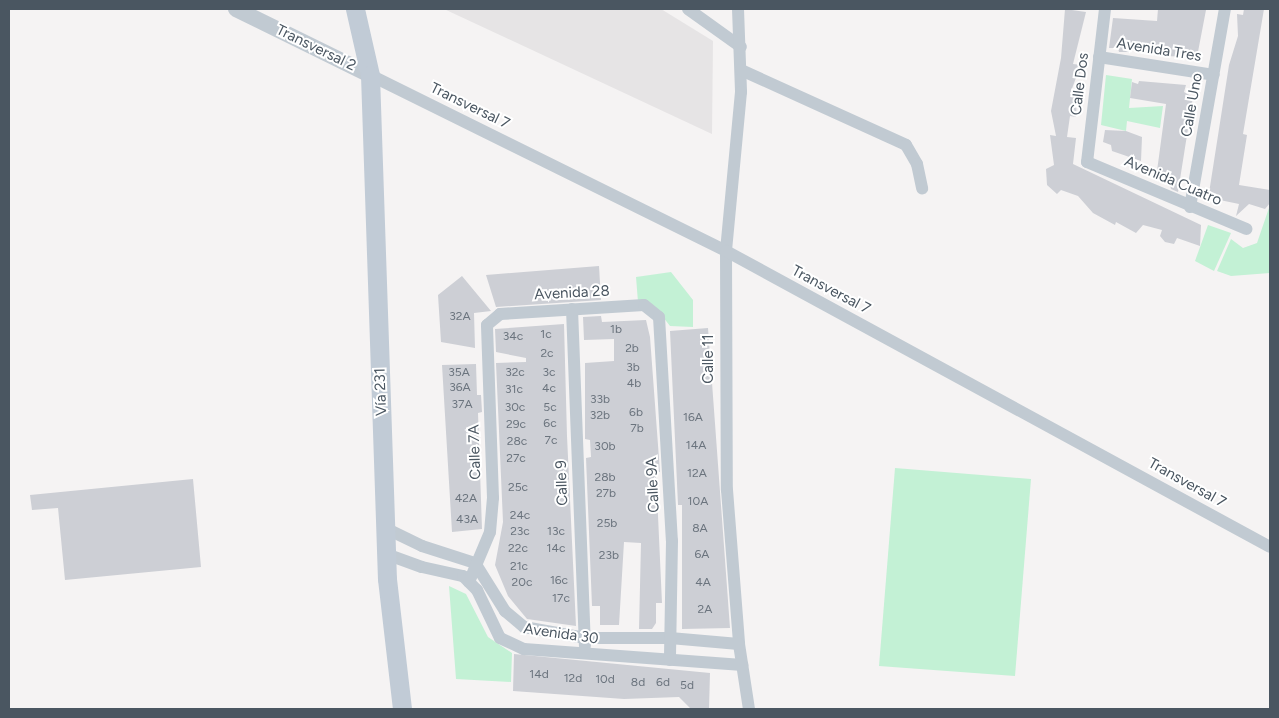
<!DOCTYPE html>
<meta charset="utf-8">
<style>
body{margin:0}
#map{position:relative;width:1279px;height:718px;overflow:hidden;background:#f5f3f3;font-family:Figtree,sans-serif}
div>[style]{position:absolute}
.education>*{inset:0;background:#e6e4e5}
.green>*{inset:0;background:#c3f1d5}
.building>*{inset:0;background:#cdcfd5}
.minor>*{height:12px;margin:-6px;padding:0 6px;transform-origin:6px;border-radius:6px;background:#c1cad2}
.tertiary>*{height:16px;margin:-8px;padding:0 8px;transform-origin:8px;border-radius:8px;background:#c1cad2}
.secondary>*{height:19px;margin:-9.5px;padding:0 9.5px;transform-origin:9.5px;border-radius:9.5px;background:#c1cbd6}
span{translate:-50% -50%;white-space:nowrap;text-align:center;line-height:1.15;-webkit-text-stroke:4px #fff;paint-order:stroke}
.number-label{font-size:12px;color:#6b747e}
.number-label span{-webkit-text-stroke-width:0}
.street-label{font-size:15px;color:#4a5661}
.frame{position:absolute;inset:0;border:10px solid #4a5661;pointer-events:none}
</style>
<div id="map">
<div class="education">
<i style="clip-path:polygon(444px 9px,661px 9px,713px 41px,712px 134px)"></i>
</div>
<div class="green">
<i style="clip-path:polygon(1106px 75px,1132px 79px,1129px 108px,1163px 106px,1160px 128px,1127px 121px,1126px 131px,1101px 125px)"></i>
<i style="clip-path:polygon(1270px 205px,1270px 273px,1231px 276px,1217px 271px,1231px 239px,1243px 248px,1257px 243px)"></i>
<i style="clip-path:polygon(1208px 225px,1231px 233px,1214px 271px,1195px 261px)"></i>
<i style="clip-path:polygon(671px 272px,693px 300px,693px 327px,670px 326px,656px 308px,638px 302px,636px 277px)"></i>
<i style="clip-path:polygon(895px 468px,1031px 479px,1015px 676px,879px 666px)"></i>
<i style="clip-path:polygon(449px 586px,466px 594px,488px 637px,512px 653px,511px 682px,456px 679px)"></i>
</div>
<div class="building">
<i style="clip-path:polygon(1065px 9px,1086px 12px,1073px 64px,1081px 65px,1080px 75px,1077px 75px,1070px 94px,1077px 95px,1076px 117px,1070px 116px,1067px 137px,1076px 138px,1073px 164px,1201px 225px,1200px 246px,1177px 238px,1174px 244px,1165px 242px,1160px 236px,1162px 230px,1143px 225px,1136px 233px,1116px 222px,1115px 225px,1093px 213px,1078px 196px,1061px 190px,1057px 194px,1047px 185px,1046px 169px,1054px 165px,1050px 135px,1056px 136px,1051px 111px,1061px 58px)"></i>
<i style="clip-path:polygon(1158px 9px,1206px 10px,1197px 57px,1162px 56px,1132px 49px,1131px 52px,1119px 52px,1118px 48px,1109px 48px,1113px 18px,1157px 21px)"></i>
<i style="clip-path:polygon(1244px 9px,1264px 9px,1243px 134px,1247px 135px,1239px 185px,1270px 190px,1270px 203px,1265px 209px,1249px 204px,1236px 216px,1239px 204px,1215px 199px,1216px 195px,1209px 193px,1229px 65px,1238px 36px,1237px 14px,1243px 15px)"></i>
<i style="clip-path:polygon(1139px 81px,1186px 85px,1184px 92px,1193px 97px,1178px 192px,1171px 189px,1167px 174px,1157px 171px,1166px 104px,1130px 98px,1132px 82px,1138px 84px)"></i>
<i style="clip-path:polygon(1105px 130px,1126px 131px,1142px 137px,1141px 161px,1112px 151px,1111px 145px,1103px 142px)"></i>
<i style="clip-path:polygon(599px 266px,601px 300px,496px 307px,486px 275px)"></i>
<i style="clip-path:polygon(462px 276px,491px 311px,474px 313px,475px 348px,441px 342px,438px 295px)"></i>
<i style="clip-path:polygon(601px 316px,602px 322px,646px 320px,650px 337px,660px 472px,656px 472px,662px 603px,656px 603px,656px 623px,652px 629px,639px 629px,641px 543px,624px 542px,619px 625px,600px 625px,600px 606px,592px 606px,586px 458px,591px 457px,590px 440px,585px 439px,585px 363px,614px 361px,614px 339px,584px 340px,583px 317px)"></i>
<i style="clip-path:polygon(564px 324px,567px 436px,576px 626px,527px 619px,508px 596px,495px 565px,503px 522px,496px 363px,526px 362px,526px 358px,496px 352px,495px 329px)"></i>
<i style="clip-path:polygon(708px 328px,730px 628px,682px 629px,682px 505px,678px 505px,670px 331px)"></i>
<i style="clip-path:polygon(476px 364px,477px 395px,481px 395px,482px 412px,478px 413px,482px 529px,452px 532px,442px 365px)"></i>
<i style="clip-path:polygon(193px 479px,201px 567px,65px 580px,58px 508px,32px 510px,30px 495px)"></i>
<i style="clip-path:polygon(514px 654px,710px 673px,709px 709px,691px 709px,679px 697px,624px 699px,513px 691px)"></i>
</div>
<div class="minor">
<i style="left:688px;top:9px;width:65px;rotate:35.6deg"></i>
<i style="left:738px;top:9px;width:83px;rotate:87.9deg"></i>
<i style="left:741px;top:92px;width:160px;rotate:95.4deg"></i>
<i style="left:726px;top:251px;width:239px;rotate:89.8deg"></i>
<i style="left:727px;top:490px;width:154px;rotate:85.5deg"></i>
<i style="left:739px;top:644px;width:66px;rotate:81.3deg"></i>
<i style="left:1105px;top:9px;width:154px;rotate:96.7deg"></i>
<i style="left:1087px;top:162px;width:173px;rotate:22.8deg"></i>
<i style="left:1099px;top:57px;width:116px;rotate:8.9deg"></i>
<i style="left:741px;top:70px;width:181px;rotate:24.4deg"></i>
<i style="left:906px;top:145px;width:22px;rotate:60deg"></i>
<i style="left:917px;top:164px;width:25px;rotate:78deg"></i>
<i style="left:370px;top:75px;width:397px;rotate:26.3deg"></i>
<i style="left:726px;top:251px;width:619px;rotate:28.55deg"></i>
<i style="left:1190px;top:207px;width:201px;rotate:-80deg"></i>
<i style="left:572px;top:309px;width:337px;rotate:87.8deg"></i>
<i style="left:385px;top:528px;width:41px;rotate:25.9deg"></i>
<i style="left:422px;top:546px;width:56px;rotate:17.8deg"></i>
<i style="left:475px;top:563px;width:57px;rotate:58deg"></i>
<i style="left:505px;top:611px;width:25px;rotate:40deg"></i>
<i style="left:524px;top:627px;width:62px;rotate:10.2deg"></i>
<i style="left:585px;top:638px;width:85px"></i>
<i style="left:670px;top:638px;width:69px;rotate:5deg"></i>
<i style="left:386px;top:554px;width:38px;rotate:20deg"></i>
<i style="left:422px;top:567px;width:42px;rotate:12.4deg"></i>
<i style="left:463px;top:576px;width:20px;rotate:45deg"></i>
<i style="left:477px;top:590px;width:53px;rotate:64.4deg"></i>
<i style="left:500px;top:638px;width:26px;rotate:25deg"></i>
<i style="left:524px;top:649px;width:219px;rotate:4.2deg"></i>
<i style="left:469px;top:582px;width:54px;rotate:-67.2deg"></i>
<i style="left:490px;top:532px;width:34px;rotate:-85deg"></i>
<i style="left:493px;top:498px;width:173px;rotate:-92deg"></i>
<i style="left:487px;top:325px;width:17px;rotate:-40deg"></i>
<i style="left:500px;top:314px;width:144px;rotate:-3.6deg"></i>
<i style="left:644px;top:305px;width:19px;rotate:39deg"></i>
<i style="left:659px;top:317px;width:224px;rotate:86.7deg"></i>
<i style="left:672px;top:541px;width:119px;rotate:91deg"></i>
</div>
<div class="tertiary">
<i style="left:236px;top:9px;width:149px;rotate:26.2deg"></i>
</div>
<div class="secondary">
<i style="left:355px;top:9px;width:68px;rotate:77.2deg"></i>
<i style="left:370px;top:75px;width:504px;rotate:88.07deg"></i>
<i style="left:387px;top:579px;width:131px;rotate:83.4deg"></i>
</div>
<div class="number-label">
<span style="left:460px;top:317px">32A</span>
<span style="left:616px;top:330px">1b</span>
<span style="left:546px;top:335px">1c</span>
<span style="left:513px;top:337px">34c</span>
<span style="left:632px;top:349px">2b</span>
<span style="left:547px;top:354px">2c</span>
<span style="left:633px;top:368px">3b</span>
<span style="left:459px;top:373px">35A</span>
<span style="left:515px;top:373px">32c</span>
<span style="left:549px;top:373px">3c</span>
<span style="left:634px;top:384px">4b</span>
<span style="left:460px;top:388px">36A</span>
<span style="left:549px;top:389px">4c</span>
<span style="left:514px;top:390px">31c</span>
<span style="left:600px;top:400px">33b</span>
<span style="left:462px;top:405px">37A</span>
<span style="left:515px;top:408px">30c</span>
<span style="left:550px;top:408px">5c</span>
<span style="left:636px;top:413px">6b</span>
<span style="left:600px;top:416px">32b</span>
<span style="left:693px;top:418px">16A</span>
<span style="left:550px;top:424px">6c</span>
<span style="left:516px;top:425px">29c</span>
<span style="left:637px;top:429px">7b</span>
<span style="left:551px;top:441px">7c</span>
<span style="left:517px;top:442px">28c</span>
<span style="left:696px;top:446px">14A</span>
<span style="left:605px;top:447px">30b</span>
<span style="left:516px;top:459px">27c</span>
<span style="left:697px;top:474px">12A</span>
<span style="left:605px;top:478px">28b</span>
<span style="left:518px;top:488px">25c</span>
<span style="left:606px;top:494px">27b</span>
<span style="left:466px;top:499px">42A</span>
<span style="left:698px;top:502px">10A</span>
<span style="left:520px;top:516px">24c</span>
<span style="left:467px;top:520px">43A</span>
<span style="left:607px;top:524px">25b</span>
<span style="left:700px;top:529px">8A</span>
<span style="left:520px;top:532px">23c</span>
<span style="left:556px;top:532px">13c</span>
<span style="left:518px;top:549px">22c</span>
<span style="left:556px;top:549px">14c</span>
<span style="left:702px;top:555px">6A</span>
<span style="left:609px;top:556px">23b</span>
<span style="left:519px;top:567px">21c</span>
<span style="left:559px;top:581px">16c</span>
<span style="left:522px;top:583px">20c</span>
<span style="left:703px;top:583px">4A</span>
<span style="left:561px;top:599px">17c</span>
<span style="left:705px;top:610px">2A</span>
<span style="left:539px;top:675px">14d</span>
<span style="left:573px;top:679px">12d</span>
<span style="left:605px;top:680px">10d</span>
<span style="left:638px;top:683px">8d</span>
<span style="left:663px;top:683px">6d</span>
<span style="left:687px;top:686px">5d</span>
</div>
<div class="street-label">
<span style="left:316px;top:48px;rotate:26deg">Transversal 2</span>
<span style="left:1159px;top:50px;rotate:9deg">Avenida Tres</span>
<span style="left:1080px;top:84px;rotate:-83deg">Calle Dos</span>
<span style="left:1192px;top:105px;rotate:-80deg">Calle Uno</span>
<span style="left:470px;top:106px;rotate:26deg">Transversal 7</span>
<span style="left:1173px;top:181px;rotate:23deg">Avenida Cuatro</span>
<span style="left:831px;top:290px;rotate:28deg">Transversal 7</span>
<span style="left:572px;top:293px;rotate:-3deg">Avenida 28</span>
<span style="left:709px;top:359px;rotate:-90deg">Calle 11</span>
<span style="left:381px;top:392px;rotate:-92deg">Vía 231</span>
<span style="left:475px;top:452px;rotate:-92deg">Calle 7A</span>
<span style="left:562px;top:483px;rotate:-92deg">Calle 9</span>
<span style="left:1187px;top:483px;rotate:29deg">Transversal 7</span>
<span style="left:653px;top:485px;rotate:-93deg">Calle 9A</span>
<span style="left:561px;top:634px;rotate:8deg">Avenida 30</span>
</div>
<div class="frame"></div>
</div>
